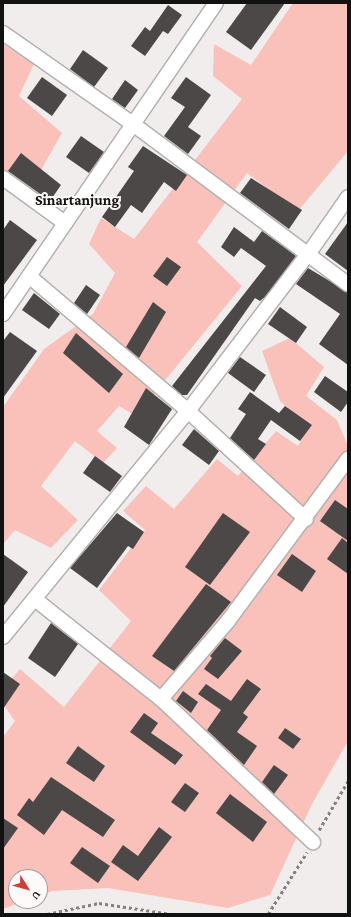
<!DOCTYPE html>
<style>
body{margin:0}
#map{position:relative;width:351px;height:917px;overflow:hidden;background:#f1eded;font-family:"Crimson Pro",serif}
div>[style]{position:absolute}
.green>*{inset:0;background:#fac0ba}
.building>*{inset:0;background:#4b4847}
.path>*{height:2.5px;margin-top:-1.25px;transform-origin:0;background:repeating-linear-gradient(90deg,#848181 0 3px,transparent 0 6px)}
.roads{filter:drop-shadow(1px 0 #b2aead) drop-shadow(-1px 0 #b2aead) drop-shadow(0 1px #b2aead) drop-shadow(0 -1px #b2aead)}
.minor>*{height:14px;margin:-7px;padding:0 7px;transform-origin:7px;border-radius:7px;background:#fff}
span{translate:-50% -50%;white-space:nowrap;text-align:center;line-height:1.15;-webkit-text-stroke:4px #fffafa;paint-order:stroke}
.quarter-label{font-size:15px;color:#131212;font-weight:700}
.frame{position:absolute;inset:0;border:4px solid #131212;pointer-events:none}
.north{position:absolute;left:8px;top:869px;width:40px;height:40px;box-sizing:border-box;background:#fffafa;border:1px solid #a19d9d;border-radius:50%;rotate:127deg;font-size:11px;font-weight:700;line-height:16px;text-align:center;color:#131212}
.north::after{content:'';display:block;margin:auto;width:14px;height:18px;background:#ce3f3d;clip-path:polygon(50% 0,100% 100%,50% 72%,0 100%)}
</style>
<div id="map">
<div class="green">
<i style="clip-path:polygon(293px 3px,348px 3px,348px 151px,298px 211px,247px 173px,197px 242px,242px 286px,136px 416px,119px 406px,97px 431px,117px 448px,103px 463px,75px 441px,41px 486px,78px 520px,51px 548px,15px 530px,3px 544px,3px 407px,44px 349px,93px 314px,115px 273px,89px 244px,101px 218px,134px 239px,242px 99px,213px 76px,214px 44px,251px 65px)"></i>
<i style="clip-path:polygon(3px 44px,34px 64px,19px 96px,62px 133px,38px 175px,18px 161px,3px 182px)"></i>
<i style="clip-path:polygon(290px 338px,324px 367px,306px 396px,337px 420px,348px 446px,348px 741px,312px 804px,270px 895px,228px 908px,108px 888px,53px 891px,40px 895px,40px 877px,16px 877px,16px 901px,25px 901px,3px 909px,3px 737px,15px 721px,3px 704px,3px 689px,20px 669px,64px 707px,131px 621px,99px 590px,145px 530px,123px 511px,146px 486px,174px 509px,217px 459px,238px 476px,276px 431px,298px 446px,309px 426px,280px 401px,262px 351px)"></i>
</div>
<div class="building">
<i style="clip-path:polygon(247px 3px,285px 3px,251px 50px,226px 32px)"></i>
<i style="clip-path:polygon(168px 5px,182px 15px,168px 34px,163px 31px,145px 56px,131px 46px,145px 27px,150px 31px)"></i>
<i style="clip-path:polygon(83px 50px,108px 68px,94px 87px,70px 69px)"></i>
<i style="clip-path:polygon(42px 77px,67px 95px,52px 116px,27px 98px)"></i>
<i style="clip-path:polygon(186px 77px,211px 95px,188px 127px,201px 136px,188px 154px,164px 136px,185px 107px,171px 98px)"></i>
<i style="clip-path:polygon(125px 80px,138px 90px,125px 108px,112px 99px)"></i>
<i style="clip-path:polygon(81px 136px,104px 152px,89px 173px,66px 157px)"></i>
<i style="clip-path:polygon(143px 146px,187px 175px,176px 191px,164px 182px,142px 213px,131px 205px,115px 227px,102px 217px,134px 171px,128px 167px)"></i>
<i style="clip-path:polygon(21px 153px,61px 185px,50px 201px,8px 171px)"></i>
<i style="clip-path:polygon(251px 178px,302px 210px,289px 229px,240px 193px)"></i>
<i style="clip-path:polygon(10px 220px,37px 240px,3px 286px,3px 230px)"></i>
<i style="clip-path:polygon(348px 222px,348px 271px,325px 254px)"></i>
<i style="clip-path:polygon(234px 227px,254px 242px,262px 231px,296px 256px,266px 296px,260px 301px,255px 298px,187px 395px,182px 395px,172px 386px,266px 266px,241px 248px,234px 257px,221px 247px)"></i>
<i style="clip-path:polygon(167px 257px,181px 267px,167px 286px,153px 276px)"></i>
<i style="clip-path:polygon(308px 268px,348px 292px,348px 365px,319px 344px,340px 314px,296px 284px)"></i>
<i style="clip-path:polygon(86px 285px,100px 295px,87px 314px,74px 303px)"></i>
<i style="clip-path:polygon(34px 293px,60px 314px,49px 329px,22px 310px)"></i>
<i style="clip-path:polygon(153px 302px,166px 312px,139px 358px,126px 347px)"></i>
<i style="clip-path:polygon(280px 307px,307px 327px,296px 343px,268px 324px)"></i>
<i style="clip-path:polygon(10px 332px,37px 351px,3px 398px,3px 341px)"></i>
<i style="clip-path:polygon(76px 333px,123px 374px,109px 393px,63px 353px)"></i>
<i style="clip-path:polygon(240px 357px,266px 375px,254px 392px,228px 373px)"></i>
<i style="clip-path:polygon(325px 376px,348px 392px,348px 402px,341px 412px,314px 392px)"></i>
<i style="clip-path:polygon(146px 388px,172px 409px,149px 445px,124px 427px)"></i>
<i style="clip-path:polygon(250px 392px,279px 413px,285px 406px,312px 425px,300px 441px,271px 420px,258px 439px,266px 444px,254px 460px,230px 438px,246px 414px,238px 409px)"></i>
<i style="clip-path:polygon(194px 429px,219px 451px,209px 465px,182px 445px)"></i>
<i style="clip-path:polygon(95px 456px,122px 476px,110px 492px,83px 473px)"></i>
<i style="clip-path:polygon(335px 500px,348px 509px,348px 541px,320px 521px)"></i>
<i style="clip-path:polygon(117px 513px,144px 532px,133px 549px,128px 546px,97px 588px,70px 568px)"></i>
<i style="clip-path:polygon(223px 513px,250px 532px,210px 585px,185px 567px)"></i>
<i style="clip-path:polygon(342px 538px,348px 543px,348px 574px,327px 559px)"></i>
<i style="clip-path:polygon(3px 554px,28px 572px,3px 607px)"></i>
<i style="clip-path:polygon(292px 554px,316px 571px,302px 592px,277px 575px)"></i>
<i style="clip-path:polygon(206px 584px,231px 602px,174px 671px,152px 656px)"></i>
<i style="clip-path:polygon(51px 623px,78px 644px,55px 677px,28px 658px)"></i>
<i style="clip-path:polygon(225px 638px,242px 651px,218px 679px,204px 669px,212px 658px,210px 656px)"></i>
<i style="clip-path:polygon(3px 672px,20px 684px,3px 709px)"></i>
<i style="clip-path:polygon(247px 679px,261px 689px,243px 713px,248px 717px,237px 732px,257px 746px,244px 765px,207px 730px,221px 710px,198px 694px,206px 684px,231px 701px)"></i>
<i style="clip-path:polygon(183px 691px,198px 702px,191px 713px,176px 701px)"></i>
<i style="clip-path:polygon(144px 713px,158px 723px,151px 733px,183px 755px,175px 765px,130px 732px)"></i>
<i style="clip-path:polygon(285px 728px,301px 739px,293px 749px,278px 738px)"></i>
<i style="clip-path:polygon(78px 746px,105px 766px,94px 782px,66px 763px)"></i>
<i style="clip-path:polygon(274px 765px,288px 775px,274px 794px,262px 782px)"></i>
<i style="clip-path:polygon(51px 777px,115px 820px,103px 837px,62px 810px,44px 835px,17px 815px,29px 798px,33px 802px)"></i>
<i style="clip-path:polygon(185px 783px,199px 793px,185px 812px,171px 802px)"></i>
<i style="clip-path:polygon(230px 794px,267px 822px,253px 842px,216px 813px)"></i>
<i style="clip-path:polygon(3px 818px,18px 828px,3px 849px)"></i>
<i style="clip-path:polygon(159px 827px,172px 837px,138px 881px,111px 862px,123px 845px,138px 856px)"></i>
<i style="clip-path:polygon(82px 847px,110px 866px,98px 883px,70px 863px)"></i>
</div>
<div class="path">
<i style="left:319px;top:830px;width:57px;rotate:-59.4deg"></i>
<i style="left:47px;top:914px;width:53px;rotate:-11.9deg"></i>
<i style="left:99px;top:903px;width:73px;rotate:8.7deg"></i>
<i style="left:268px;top:914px;width:73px;rotate:-57.8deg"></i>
</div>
<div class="roads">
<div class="minor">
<i style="left:3px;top:33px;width:159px;rotate:35deg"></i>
<i style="left:133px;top:124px;width:268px;rotate:36.7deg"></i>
<i style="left:3px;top:178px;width:77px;rotate:36deg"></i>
<i style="left:29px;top:276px;width:209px;rotate:40.3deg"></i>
<i style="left:188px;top:411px;width:160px;rotate:42.5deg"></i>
<i style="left:3px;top:314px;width:377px;rotate:-55.6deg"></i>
<i style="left:36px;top:600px;width:159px;rotate:38.4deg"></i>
<i style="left:161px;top:699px;width:103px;rotate:-49.3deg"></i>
<i style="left:228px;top:621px;width:202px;rotate:-53.5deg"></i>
<i style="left:3px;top:637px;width:292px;rotate:-50.7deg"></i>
<i style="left:188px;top:411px;width:199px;rotate:-52.6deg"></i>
<i style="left:309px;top:253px;width:68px;rotate:-55.1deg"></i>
<i style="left:161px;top:699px;width:209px;rotate:43.3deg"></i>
</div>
</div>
<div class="quarter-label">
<span style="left:77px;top:201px">Sinartanjung</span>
</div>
<div class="frame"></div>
<div class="north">U</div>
</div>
